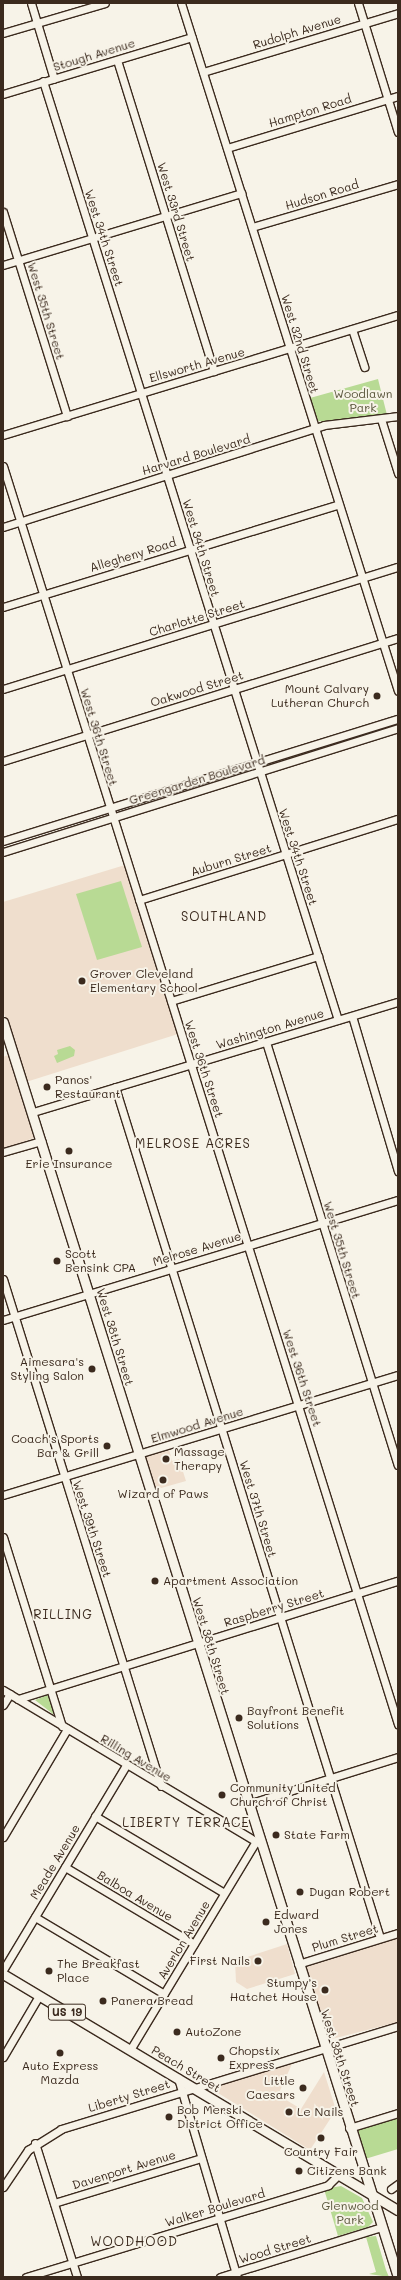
<!DOCTYPE html>
<style>
body{margin:0}
#map{position:relative;width:401px;height:2280px;overflow:hidden;background:#f7f3e8;font-family:Mali,sans-serif}
div>[style]{position:absolute}
.built>*{inset:0;background:#efdecd}
.green>*{inset:0;background:#b8da94}
.roads{filter:drop-shadow(1px 0 #3b2a1e) drop-shadow(-1px 0 #3b2a1e) drop-shadow(0 1px #3b2a1e) drop-shadow(0 -1px #3b2a1e)}
.minor>*{height:7px;margin:-3.5px;padding:0 3.5px;transform-origin:3.5px;border-radius:3.5px;background:#f7f3e8}
.major>*{height:9px;margin:-4.5px;padding:0 4.5px;transform-origin:4.5px;border-radius:4.5px;background:#f7f3e8}
.dots>*{width:11px;height:11px;translate:-50% -50%;box-sizing:border-box;border:2px solid #f7f3e8;border-radius:50%}
span{translate:-50% -50%;white-space:nowrap;text-align:center;line-height:1.15;-webkit-text-stroke:4px #f7f3e8;paint-order:stroke}
.shield-label span{padding:1px 3px;background:#f7f3e8;border:1px solid;border-radius:3px;-webkit-text-stroke-width:0}
.shield-label{font-size:11px;color:#3b2a1e;font-weight:700}
.street-label{font-size:12px;color:#3b2a1e}
.park-label{font-size:12px;color:#5a563c}
.poi-label{font-size:12px;color:#3b2a1e}
.right{translate:-100% -50%;text-align:right}
.left{translate:0 -50%;text-align:left}
.neighbourhood-label{font-size:13px;color:#3b2a1e;letter-spacing:1px}
.frame{position:absolute;inset:0;border:4px solid #3b2a1e;pointer-events:none}
</style>
<div id="map">
<div class="built">
<i style="clip-path:polygon(125px 865px,178px 1034px,26px 1082px,3px 1010px,3px 902px)"></i>
<i style="clip-path:polygon(8px 1055px,34px 1138px,3px 1149px,3px 1057px)"></i>
<i style="clip-path:polygon(169px 1449px,172px 1461px,179px 1459px,186px 1481px,154px 1490px,145px 1457px)"></i>
<i style="clip-path:polygon(398px 1937px,398px 2022px,328px 2040px,305px 1967px)"></i>
<i style="clip-path:polygon(287px 1944px,295px 1974px,247px 1989px,236px 1982px,235px 1961px)"></i>
<i style="clip-path:polygon(292px 2064px,278px 2095px,301px 2109px,324px 2072px,336px 2110px,310px 2150px,218px 2093px,222px 2084px)"></i>
</div>
<div class="green">
<i style="clip-path:polygon(378px 379px,387px 415px,334px 422px,317px 421px,310px 398px)"></i>
<i style="clip-path:polygon(121px 881px,142px 947px,97px 960px,76px 894px)"></i>
<i style="clip-path:polygon(70px 1046px,75px 1050px,74px 1056px,57px 1063px,54px 1056px,58px 1054px,57px 1050px)"></i>
<i style="clip-path:polygon(48px 1695px,54px 1713px,53px 1714px,35px 1700px)"></i>
<i style="clip-path:polygon(398px 2117px,398px 2149px,365px 2159px,358px 2129px)"></i>
<i style="clip-path:polygon(341px 2186px,362px 2198px,373px 2222px,368px 2227px,338px 2236px,324px 2189px)"></i>
<i style="clip-path:polygon(376px 2236px,386px 2270px,389px 2277px,369px 2274px,376px 2272px,366px 2237px)"></i>
</div>
<div class="roads">
<div class="minor">
<i style="left:31px;top:3px;width:79px;rotate:73.2deg"></i>
<i style="left:181px;top:3px;width:721px;rotate:72.49deg"></i>
<i style="left:358px;top:3px;width:135px;rotate:72.8deg"></i>
<i style="left:3px;top:33px;width:106px;rotate:-16.4deg"></i>
<i style="left:117px;top:60px;width:326px;rotate:72.7deg"></i>
<i style="left:203px;top:72px;width:204px;rotate:-16.8deg"></i>
<i style="left:43px;top:81px;width:984px;rotate:72.56deg"></i>
<i style="left:3px;top:94px;width:197px;rotate:-16.8deg"></i>
<i style="left:227px;top:148px;width:179px;rotate:-16.9deg"></i>
<i style="left:3px;top:212px;width:214px;rotate:72.6deg"></i>
<i style="left:252px;top:227px;width:152px;rotate:-16.4deg"></i>
<i style="left:3px;top:265px;width:249px;rotate:-16.8deg"></i>
<i style="left:352px;top:329px;width:40px;rotate:72deg"></i>
<i style="left:381px;top:419px;width:57px;rotate:72.5deg"></i>
<i style="left:3px;top:435px;width:413px;rotate:-16.9deg"></i>
<i style="left:3px;top:466px;width:1319px;rotate:72.57deg"></i>
<i style="left:3px;top:527px;width:337px;rotate:-17.6deg"></i>
<i style="left:324px;top:425px;width:75px;rotate:-6.9deg"></i>
<i style="left:3px;top:607px;width:351px;rotate:-17deg"></i>
<i style="left:3px;top:689px;width:413px;rotate:-17.2deg"></i>
<i style="left:3px;top:761px;width:414px;rotate:-17.3deg"></i>
<i style="left:3px;top:841px;width:413px;rotate:-17.2deg"></i>
<i style="left:3px;top:852px;width:414px;rotate:-17.4deg"></i>
<i style="left:139px;top:900px;width:271px;rotate:-17.4deg"></i>
<i style="left:171px;top:1001px;width:154px;rotate:-17deg"></i>
<i style="left:352px;top:1016px;width:162px;rotate:73.5deg"></i>
<i style="left:266px;top:1042px;width:443px;rotate:72.7deg"></i>
<i style="left:115px;top:1087px;width:891px;rotate:72.7deg"></i>
<i style="left:33px;top:1112px;width:381px;rotate:-16.8deg"></i>
<i style="left:3px;top:1152px;width:40px;rotate:-16deg"></i>
<i style="left:3px;top:1279px;width:531px;rotate:72.69deg"></i>
<i style="left:3px;top:1320px;width:413px;rotate:-16.9deg"></i>
<i style="left:3px;top:1495px;width:413px;rotate:-16.9deg"></i>
<i style="left:3px;top:1537px;width:198px;rotate:72.7deg"></i>
<i style="left:3px;top:1690px;width:300px;rotate:30.9deg"></i>
<i style="left:18px;top:1699px;width:398px;rotate:-17.3deg"></i>
<i style="left:3px;top:1705px;width:13px;rotate:-58deg"></i>
<i style="left:248px;top:1804px;width:157px;rotate:-17.4deg"></i>
<i style="left:95px;top:1816px;width:150px;rotate:30.8deg"></i>
<i style="left:3px;top:1837px;width:126px;rotate:-59.3deg"></i>
<i style="left:65px;top:1867px;width:150px;rotate:30.8deg"></i>
<i style="left:35px;top:1917px;width:150px;rotate:30.8deg"></i>
<i style="left:298px;top:1964px;width:105px;rotate:-17.2deg"></i>
<i style="left:3px;top:1970px;width:239px;rotate:-59deg"></i>
<i style="left:130px;top:2050px;width:244px;rotate:-58.9deg"></i>
<i style="left:3px;top:2057px;width:71px;rotate:-59.5deg"></i>
<i style="left:178px;top:2078px;width:208px;rotate:73.5deg"></i>
<i style="left:349px;top:2128px;width:51px;rotate:-17deg"></i>
<i style="left:35px;top:2143px;width:140px;rotate:72.6deg"></i>
<i style="left:3px;top:2187px;width:45px;rotate:-56deg"></i>
<i style="left:28px;top:2150px;width:39px;rotate:-32deg"></i>
<i style="left:61px;top:2129px;width:352px;rotate:-17deg"></i>
<i style="left:391px;top:2189px;width:9px;rotate:-36deg"></i>
<i style="left:54px;top:2203px;width:154px;rotate:-17deg"></i>
<i style="left:26px;top:2277px;width:316px;rotate:-16.9deg"></i>
<i style="left:328px;top:2185px;width:16px;rotate:-45deg"></i>
<i style="left:220px;top:2277px;width:170px;rotate:-17.2deg"></i>
</div>
<div class="major">
<i style="left:3px;top:1022px;width:1316px;rotate:72.53deg"></i>
<i style="left:3px;top:1974px;width:460px;rotate:30.9deg"></i>
</div>
</div>
<div class="dots">
<i style="left:377px;top:696px;background:#3b2a1e"></i>
<i style="left:82px;top:981px;background:#3b2a1e"></i>
<i style="left:47px;top:1087px;background:#3b2a1e"></i>
<i style="left:69px;top:1151px;background:#3b2a1e"></i>
<i style="left:57px;top:1261px;background:#3b2a1e"></i>
<i style="left:92px;top:1369px;background:#3b2a1e"></i>
<i style="left:107px;top:1446px;background:#3b2a1e"></i>
<i style="left:166px;top:1459px;background:#3b2a1e"></i>
<i style="left:163px;top:1480px;background:#3b2a1e"></i>
<i style="left:155px;top:1581px;background:#3b2a1e"></i>
<i style="left:239px;top:1718px;background:#3b2a1e"></i>
<i style="left:222px;top:1795px;background:#3b2a1e"></i>
<i style="left:276px;top:1835px;background:#3b2a1e"></i>
<i style="left:300px;top:1892px;background:#3b2a1e"></i>
<i style="left:266px;top:1922px;background:#3b2a1e"></i>
<i style="left:258px;top:1961px;background:#3b2a1e"></i>
<i style="left:49px;top:1971px;background:#3b2a1e"></i>
<i style="left:325px;top:1990px;background:#3b2a1e"></i>
<i style="left:103px;top:2001px;background:#3b2a1e"></i>
<i style="left:177px;top:2032px;background:#3b2a1e"></i>
<i style="left:60px;top:2053px;background:#3b2a1e"></i>
<i style="left:221px;top:2058px;background:#3b2a1e"></i>
<i style="left:303px;top:2088px;background:#3b2a1e"></i>
<i style="left:289px;top:2112px;background:#3b2a1e"></i>
<i style="left:169px;top:2117px;background:#3b2a1e"></i>
<i style="left:321px;top:2138px;background:#3b2a1e"></i>
<i style="left:299px;top:2171px;background:#3b2a1e"></i>
</div>
<div class="shield-label">
<span style="left:67px;top:2012px">US 19</span>
</div>
<div class="street-label">
<span style="left:297px;top:32px;rotate:-17deg">Rudolph Avenue</span>
<span style="left:94px;top:55px;rotate:-17deg">Stough Avenue</span>
<span style="left:310px;top:111px;rotate:-17deg">Hampton Road</span>
<span style="left:322px;top:195px;rotate:-17deg">Hudson Road</span>
<span style="left:176px;top:212px;rotate:73deg">West 33rd Street</span>
<span style="left:104px;top:238px;rotate:72deg">West 34th Street</span>
<span style="left:46px;top:311px;rotate:73deg">West 35th Street</span>
<span style="left:300px;top:344px;rotate:73deg">West 32nd Street</span>
<span style="left:197px;top:365px;rotate:-16deg">Ellsworth Avenue</span>
<span style="left:196px;top:455px;rotate:-17deg">Harvard Boulevard</span>
<span style="left:201px;top:548px;rotate:73deg">West 34th Street</span>
<span style="left:133px;top:555px;rotate:-17deg">Allegheny Road</span>
<span style="left:197px;top:618px;rotate:-17deg">Charlotte Street</span>
<span style="left:197px;top:689px;rotate:-17deg">Oakwood Street</span>
<span style="left:99px;top:737px;rotate:73deg">West 36th Street</span>
<span style="left:197px;top:780px;rotate:-17deg">Greengarden Boulevard</span>
<span style="left:298px;top:857px;rotate:72deg">West 34th Street</span>
<span style="left:231px;top:860px;rotate:-17deg">Auburn Street</span>
<span style="left:270px;top:1029px;rotate:-17deg">Washington Avenue</span>
<span style="left:204px;top:1069px;rotate:72deg">West 36th Street</span>
<span style="left:197px;top:1249px;rotate:-17deg">Melrose Avenue</span>
<span style="left:342px;top:1250px;rotate:73deg">West 35th Street</span>
<span style="left:115px;top:1337px;rotate:73deg">West 38th Street</span>
<span style="left:302px;top:1378px;rotate:72deg">West 36th Street</span>
<span style="left:197px;top:1425px;rotate:-17deg">Elmwood Avenue</span>
<span style="left:258px;top:1509px;rotate:73deg">West 37th Street</span>
<span style="left:92px;top:1529px;rotate:72deg">West 39th Street</span>
<span style="left:274px;top:1608px;rotate:-17deg">Raspberry Street</span>
<span style="left:211px;top:1646px;rotate:73deg">West 38th Street</span>
<span style="left:136px;top:1758px;rotate:31deg">Rilling Avenue</span>
<span style="left:55px;top:1862px;rotate:-59deg">Meade Avenue</span>
<span style="left:135px;top:1896px;rotate:31deg">Balboa Avenue</span>
<span style="left:345px;top:1938px;rotate:-17deg">Plum Street</span>
<span style="left:184px;top:1940px;rotate:-59deg">Averlon Avenue</span>
<span style="left:340px;top:2058px;rotate:72deg">West 38th Street</span>
<span style="left:186px;top:2069px;rotate:31deg">Peach Street</span>
<span style="left:129px;top:2096px;rotate:-17deg">Liberty Street</span>
<span style="left:124px;top:2170px;rotate:-17deg">Davenport Avenue</span>
<span style="left:215px;top:2208px;rotate:-17deg">Walker Boulevard</span>
<span style="left:275px;top:2249px;rotate:-17deg">Wood Street</span>
</div>
<div class="park-label">
<span style="left:363px;top:401px">Woodlawn<br>Park</span>
<span style="left:350px;top:2213px">Glenwood<br>Park</span>
</div>
<div class="poi-label">
<span class="right" style="left:369px;top:696px">Mount Calvary<br>Lutheran Church</span>
<span class="left" style="left:90px;top:981px">Grover Cleveland<br>Elementary School</span>
<span class="left" style="left:55px;top:1087px">Panos'<br>Restaurant</span>
<span style="left:69px;top:1164px">Erie Insurance</span>
<span class="left" style="left:65px;top:1261px">Scott<br>Bensink CPA</span>
<span class="right" style="left:84px;top:1369px">Aimesara's<br>Styling Salon</span>
<span class="right" style="left:99px;top:1446px">Coach's Sports<br>Bar &amp; Grill</span>
<span class="left" style="left:174px;top:1459px">Massage<br>Therapy</span>
<span style="left:163px;top:1494px">Wizard of Paws</span>
<span class="left" style="left:163px;top:1581px">Apartment Association</span>
<span class="left" style="left:247px;top:1718px">Bayfront Benefit<br>Solutions</span>
<span class="left" style="left:230px;top:1795px">Community United<br>Church of Christ</span>
<span class="left" style="left:284px;top:1835px">State Farm</span>
<span class="left" style="left:309px;top:1892px">Dugan Robert</span>
<span class="left" style="left:274px;top:1922px">Edward<br>Jones</span>
<span class="right" style="left:250px;top:1961px">First Nails</span>
<span class="left" style="left:57px;top:1971px">The Breakfast<br>Place</span>
<span class="right" style="left:317px;top:1990px">Stumpy's<br>Hatchet House</span>
<span class="left" style="left:111px;top:2001px">Panera Bread</span>
<span class="left" style="left:185px;top:2032px">AutoZone</span>
<span class="left" style="left:229px;top:2058px">Chopstix<br>Express</span>
<span style="left:60px;top:2073px">Auto Express<br>Mazda</span>
<span class="right" style="left:295px;top:2088px">Little<br>Caesars</span>
<span class="left" style="left:177px;top:2117px">Bob Merski<br>District Office</span>
<span class="left" style="left:297px;top:2112px">Le Nails</span>
<span style="left:321px;top:2152px">Country Fair</span>
<span class="left" style="left:307px;top:2171px">Citizens Bank</span>
</div>
<div class="neighbourhood-label">
<span style="left:224px;top:916px">SOUTHLAND</span>
<span style="left:193px;top:1143px">MELROSE ACRES</span>
<span style="left:63px;top:1614px">RILLING</span>
<span style="left:186px;top:1822px">LIBERTY TERRACE</span>
<span style="left:134px;top:2241px">WOODHOOD</span>
</div>
<div class="frame"></div>
</div>
